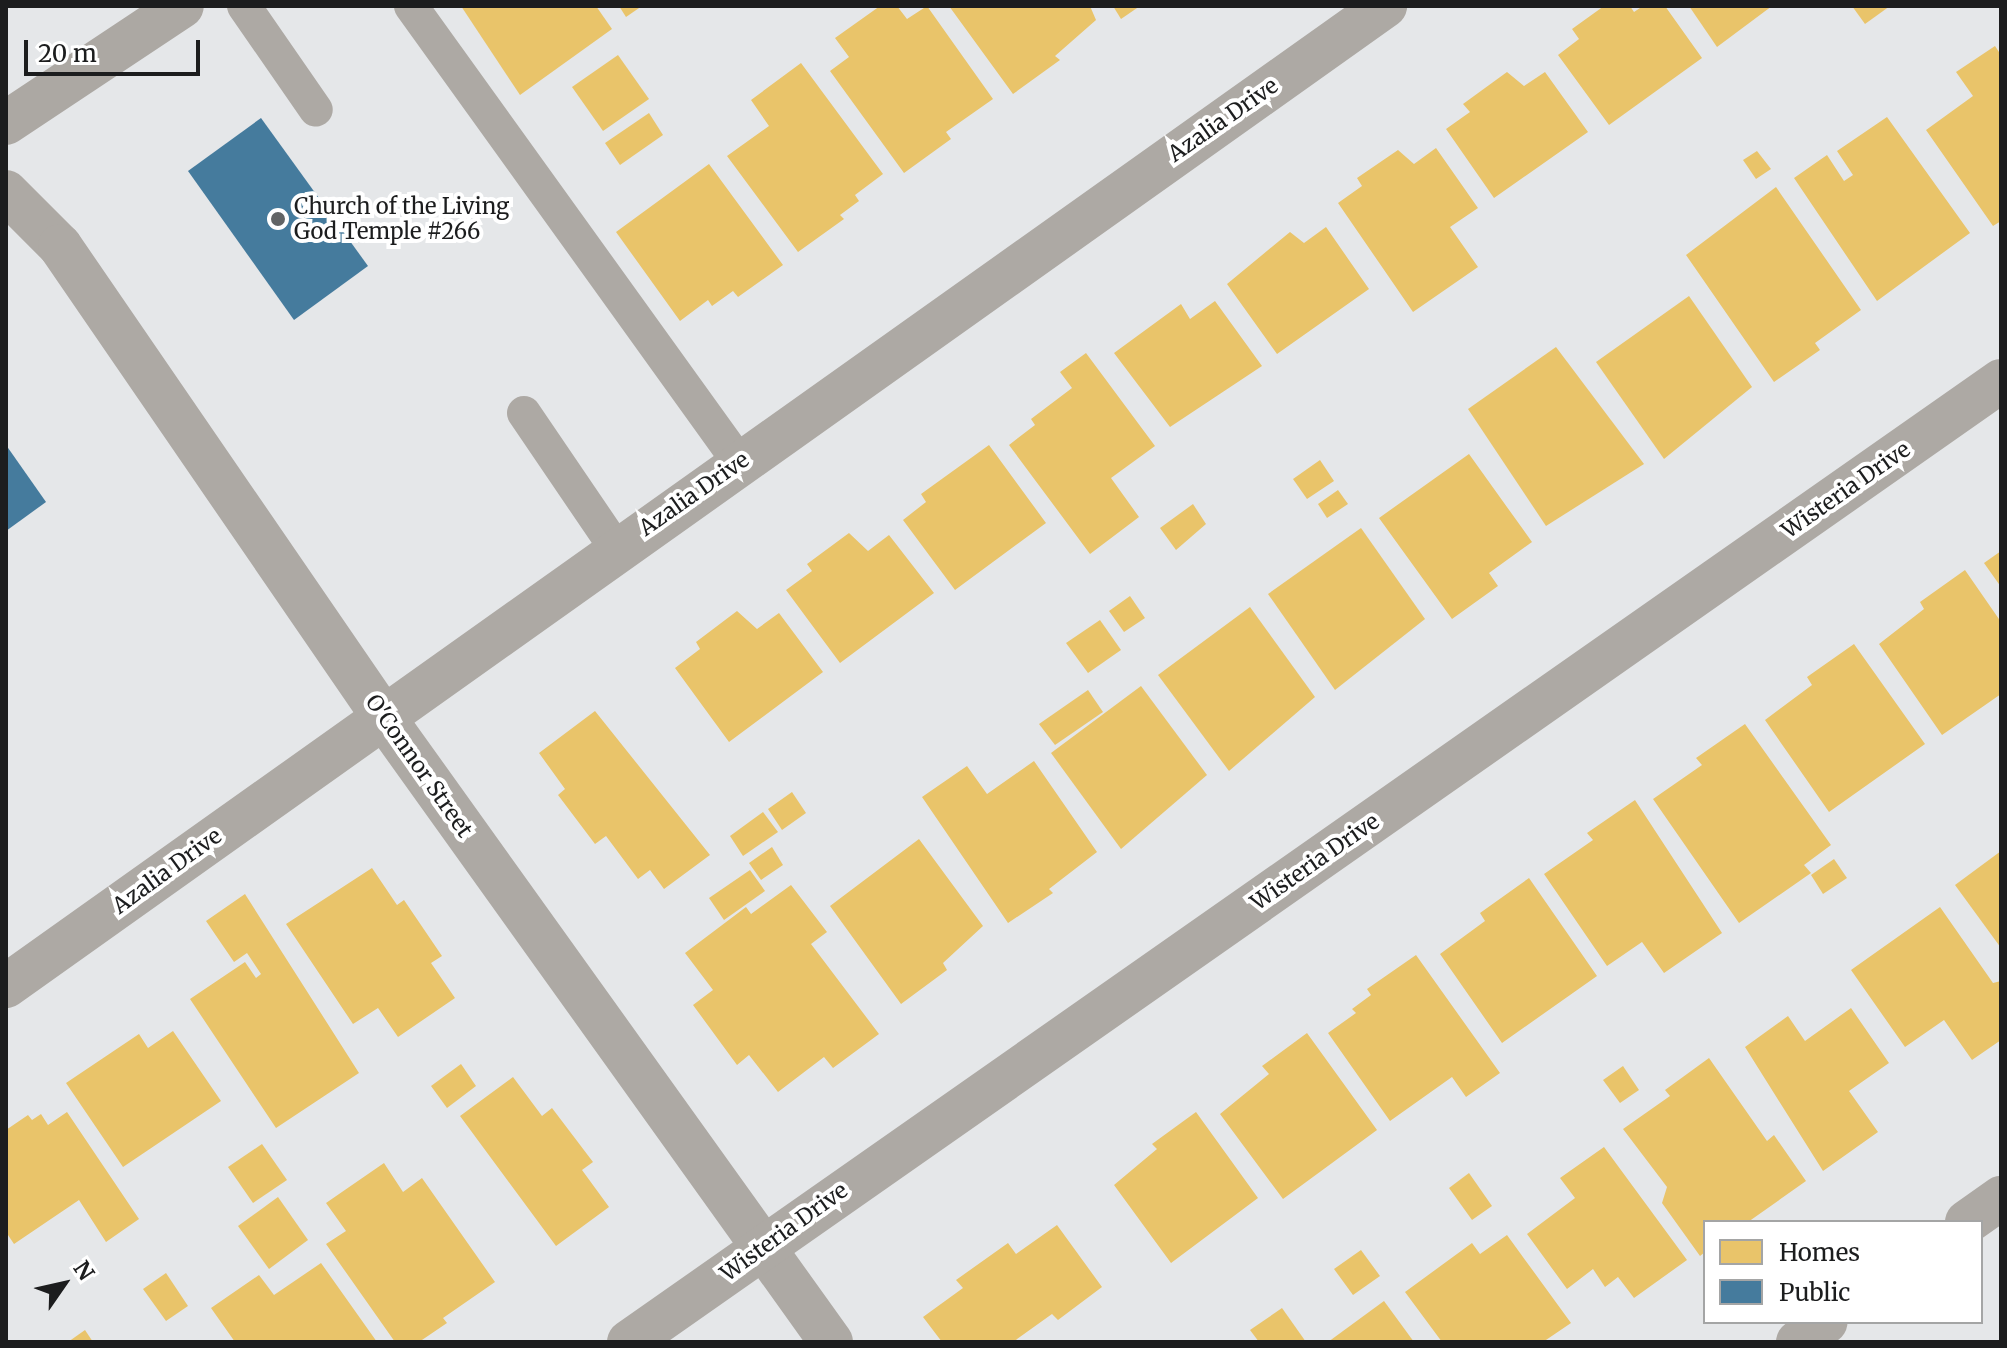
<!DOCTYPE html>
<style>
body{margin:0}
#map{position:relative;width:2007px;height:1348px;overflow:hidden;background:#e5e7e9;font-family:Merriweather,serif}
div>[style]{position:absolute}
.homes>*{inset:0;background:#e9c46a}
.public>*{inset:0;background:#457b9d}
.lane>*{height:34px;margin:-17px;padding:0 17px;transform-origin:17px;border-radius:17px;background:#ada9a4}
.street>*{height:44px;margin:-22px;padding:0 22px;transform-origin:22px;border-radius:22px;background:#ada9a4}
.secondary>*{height:44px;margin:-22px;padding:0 22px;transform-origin:22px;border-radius:22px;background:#aca8a3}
.dots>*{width:22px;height:22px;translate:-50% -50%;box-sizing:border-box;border:4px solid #fff;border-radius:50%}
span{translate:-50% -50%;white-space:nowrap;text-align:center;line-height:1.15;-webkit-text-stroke:8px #fff;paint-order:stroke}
.street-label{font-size:22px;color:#1c1d1e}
.poi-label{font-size:22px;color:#1c1d1e}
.left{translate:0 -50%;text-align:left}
.frame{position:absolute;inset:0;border:8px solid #1c1d1e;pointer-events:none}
.legend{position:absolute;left:1703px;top:1220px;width:280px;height:104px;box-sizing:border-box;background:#fff;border:2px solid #a4a5a5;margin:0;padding:10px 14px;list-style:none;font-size:24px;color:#1c1d1e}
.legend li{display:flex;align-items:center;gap:16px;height:40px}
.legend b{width:40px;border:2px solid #a4a5a5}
.north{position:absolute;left:24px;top:1244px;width:80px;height:80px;-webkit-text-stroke:6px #fff;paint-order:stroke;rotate:56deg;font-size:22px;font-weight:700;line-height:32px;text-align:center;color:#1c1d1e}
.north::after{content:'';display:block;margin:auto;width:28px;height:36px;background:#1c1d1e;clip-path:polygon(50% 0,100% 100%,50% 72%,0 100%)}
.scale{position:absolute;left:24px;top:40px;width:176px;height:36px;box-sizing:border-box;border:4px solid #1c1d1e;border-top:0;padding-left:10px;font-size:24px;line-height:28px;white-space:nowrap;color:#1c1d1e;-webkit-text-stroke:6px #fff;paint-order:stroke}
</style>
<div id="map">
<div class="homes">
<i style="clip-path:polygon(461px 6px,596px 6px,612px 29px,520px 95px)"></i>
<i style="clip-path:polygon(619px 6px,642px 6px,626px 17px)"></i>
<i style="clip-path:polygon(880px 6px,897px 6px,907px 19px,927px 6px,993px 99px,946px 132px,951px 139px,904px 173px,830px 71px,849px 57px,835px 38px)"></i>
<i style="clip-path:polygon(949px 6px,1090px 6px,1096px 20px,1055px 56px,1060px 60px,1013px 94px)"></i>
<i style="clip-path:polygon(1113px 6px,1140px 6px,1121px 19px)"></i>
<i style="clip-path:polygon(1604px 6px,1630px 6px,1634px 12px,1643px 6px,1665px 6px,1702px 58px,1609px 125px,1558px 55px,1579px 39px,1572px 29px)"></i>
<i style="clip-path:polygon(1689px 6px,1772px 6px,1717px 47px)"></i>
<i style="clip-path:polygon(1852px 6px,1890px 6px,1865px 24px)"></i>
<i style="clip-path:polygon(1995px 46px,2001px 55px,2001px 221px,1993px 226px,1926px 130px,1973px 96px,1956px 72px)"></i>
<i style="clip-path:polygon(618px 55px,649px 99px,603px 131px,572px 87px)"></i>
<i style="clip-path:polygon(801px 63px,883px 174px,855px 195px,859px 201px,840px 215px,844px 219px,798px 252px,727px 156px,769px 126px,751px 100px)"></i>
<i style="clip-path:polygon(1507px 72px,1524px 86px,1545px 72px,1588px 132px,1494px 198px,1446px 129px,1470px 112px,1463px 104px)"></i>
<i style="clip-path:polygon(649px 113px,663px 135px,620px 165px,605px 143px)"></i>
<i style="clip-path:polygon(1887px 117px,1970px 233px,1877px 301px,1794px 178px,1827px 155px,1844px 181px,1853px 175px,1837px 151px)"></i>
<i style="clip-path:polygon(1436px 148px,1478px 208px,1450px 227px,1478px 267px,1413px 312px,1338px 203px,1362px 186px,1357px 178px,1398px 150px,1414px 164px)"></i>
<i style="clip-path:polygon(1757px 151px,1771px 169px,1756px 179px,1743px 160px)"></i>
<i style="clip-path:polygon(709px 164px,783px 265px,738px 297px,733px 291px,712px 306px,708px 300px,680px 321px,616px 232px)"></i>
<i style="clip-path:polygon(1776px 187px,1861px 310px,1815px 343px,1820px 350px,1774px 382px,1686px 255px)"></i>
<i style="clip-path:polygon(1326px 227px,1369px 289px,1277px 354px,1227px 284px,1290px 232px,1304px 243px)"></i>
<i style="clip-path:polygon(1689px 296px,1752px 387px,1664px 459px,1596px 362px)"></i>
<i style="clip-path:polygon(1215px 301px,1262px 366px,1170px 427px,1114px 353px,1181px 304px,1190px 319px)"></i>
<i style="clip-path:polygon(1556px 347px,1644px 464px,1546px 526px,1468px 409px)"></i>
<i style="clip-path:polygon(1086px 353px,1155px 446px,1111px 478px,1139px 517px,1090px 554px,1009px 445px,1035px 425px,1031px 419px,1072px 388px,1060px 372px)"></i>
<i style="clip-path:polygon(989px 445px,1046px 523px,955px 590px,903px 520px,926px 502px,921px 494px)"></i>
<i style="clip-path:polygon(1469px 454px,1532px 542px,1489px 573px,1498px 586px,1452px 619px,1379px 518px)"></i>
<i style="clip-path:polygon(1320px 460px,1334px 481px,1307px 499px,1293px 479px)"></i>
<i style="clip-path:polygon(1338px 490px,1348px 504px,1327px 518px,1318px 504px)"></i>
<i style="clip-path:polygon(1193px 504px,1206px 524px,1176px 550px,1160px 528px)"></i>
<i style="clip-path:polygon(1361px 528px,1425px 619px,1335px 690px,1268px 594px)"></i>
<i style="clip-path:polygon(849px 533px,868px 551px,889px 535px,934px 593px,840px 663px,786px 590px,812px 571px,807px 564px)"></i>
<i style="clip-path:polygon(2001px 551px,2001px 587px,1984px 563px)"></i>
<i style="clip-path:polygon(1965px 570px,2001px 622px,2001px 694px,1942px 735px,1879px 644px,1924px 609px,1920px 602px)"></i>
<i style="clip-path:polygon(1130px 596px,1145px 618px,1124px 632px,1109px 611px)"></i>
<i style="clip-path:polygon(1250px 607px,1315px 697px,1229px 771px,1158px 675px)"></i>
<i style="clip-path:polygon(737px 611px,757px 629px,779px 613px,823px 672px,729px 742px,675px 668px,700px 649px,696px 642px)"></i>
<i style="clip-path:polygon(1100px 620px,1121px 650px,1088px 673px,1066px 643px)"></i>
<i style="clip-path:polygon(1854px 644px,1925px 744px,1829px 812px,1765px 720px,1812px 685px,1807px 677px)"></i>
<i style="clip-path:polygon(1141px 686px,1207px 775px,1121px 849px,1051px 753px)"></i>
<i style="clip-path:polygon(1088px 690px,1103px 712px,1055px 745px,1039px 724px)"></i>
<i style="clip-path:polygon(595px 711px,710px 855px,664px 889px,650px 870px,638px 879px,606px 836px,595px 844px,558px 795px,565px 789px,539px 753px)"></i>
<i style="clip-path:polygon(1745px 724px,1831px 845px,1804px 865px,1811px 873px,1739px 923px,1653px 799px,1702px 765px,1696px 758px)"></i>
<i style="clip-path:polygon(1034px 761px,1097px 852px,1049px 889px,1053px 893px,1008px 923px,922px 797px,967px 766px,987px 794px)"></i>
<i style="clip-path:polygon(792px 792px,806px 813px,782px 830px,768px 809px)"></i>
<i style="clip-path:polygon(1635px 800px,1722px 933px,1664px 973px,1642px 942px,1607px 966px,1544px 874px,1593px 840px,1587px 833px)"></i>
<i style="clip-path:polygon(763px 812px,778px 832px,743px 856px,730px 836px)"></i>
<i style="clip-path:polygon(919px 839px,983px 926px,943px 963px,947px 970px,901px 1004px,830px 906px)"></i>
<i style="clip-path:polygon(772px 847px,783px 865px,761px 880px,749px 863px)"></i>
<i style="clip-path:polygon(2001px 851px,2001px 948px,1955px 885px)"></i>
<i style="clip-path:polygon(1834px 859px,1847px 878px,1823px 894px,1811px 875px)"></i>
<i style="clip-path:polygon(372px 868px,397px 905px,404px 900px,442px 956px,431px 963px,455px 998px,398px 1037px,378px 1008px,353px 1024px,286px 924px)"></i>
<i style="clip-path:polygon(750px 870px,765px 891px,724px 920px,709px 898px)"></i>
<i style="clip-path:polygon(1529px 878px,1597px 976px,1502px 1043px,1440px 954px,1485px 921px,1480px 913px)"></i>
<i style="clip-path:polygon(791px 885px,827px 932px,811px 944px,879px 1034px,833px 1068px,824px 1057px,778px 1092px,749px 1055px,737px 1065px,693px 1005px,713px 990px,685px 953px,746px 907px,751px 914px)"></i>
<i style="clip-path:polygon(245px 894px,359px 1073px,276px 1128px,190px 999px,245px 962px,256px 978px,261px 974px,247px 953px,234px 962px,206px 921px)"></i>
<i style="clip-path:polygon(1940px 907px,1993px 983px,2001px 981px,2001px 1040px,1972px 1060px,1944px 1020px,1905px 1047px,1851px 970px)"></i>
<i style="clip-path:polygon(1416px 955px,1500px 1073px,1466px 1097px,1452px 1077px,1390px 1121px,1328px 1033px,1356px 1013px,1352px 1009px,1371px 995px,1367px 989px)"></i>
<i style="clip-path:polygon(1851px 1008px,1889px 1063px,1849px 1091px,1878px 1132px,1823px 1171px,1745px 1047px,1788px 1016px,1805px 1041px)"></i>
<i style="clip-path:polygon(173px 1031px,221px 1101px,123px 1167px,66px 1083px,139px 1034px,148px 1048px)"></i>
<i style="clip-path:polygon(1307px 1033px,1377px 1130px,1283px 1199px,1220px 1114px,1269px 1074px,1262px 1066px)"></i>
<i style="clip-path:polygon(1709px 1058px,1767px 1141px,1774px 1135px,1806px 1181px,1748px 1222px,1705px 1222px,1705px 1252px,1700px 1256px,1662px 1203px,1667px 1187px,1623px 1129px,1670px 1096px,1665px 1090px)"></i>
<i style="clip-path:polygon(461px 1064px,476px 1086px,447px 1108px,431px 1086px)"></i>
<i style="clip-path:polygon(1623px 1066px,1639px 1090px,1620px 1103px,1603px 1080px)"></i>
<i style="clip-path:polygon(513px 1077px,542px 1116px,552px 1108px,593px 1162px,582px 1170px,609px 1207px,556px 1246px,460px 1116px)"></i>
<i style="clip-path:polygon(67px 1112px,139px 1219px,106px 1242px,79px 1200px,14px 1244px,6px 1232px,6px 1130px,28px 1115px,32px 1120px,41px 1114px,48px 1125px)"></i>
<i style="clip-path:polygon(1196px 1112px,1258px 1198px,1171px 1263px,1114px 1185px,1157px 1149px,1152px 1144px)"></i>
<i style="clip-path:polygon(262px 1144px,287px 1180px,253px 1203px,228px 1167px)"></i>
<i style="clip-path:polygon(1604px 1147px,1687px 1260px,1634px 1298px,1618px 1277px,1605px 1287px,1593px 1269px,1567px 1289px,1527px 1234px,1575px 1198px,1560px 1178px)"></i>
<i style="clip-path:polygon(384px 1163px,403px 1192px,422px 1178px,495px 1282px,443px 1318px,447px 1323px,419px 1342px,395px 1342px,326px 1244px,346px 1231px,326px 1203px)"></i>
<i style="clip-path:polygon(1469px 1173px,1492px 1206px,1472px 1220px,1449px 1188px)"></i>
<i style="clip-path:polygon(278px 1197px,308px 1240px,269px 1269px,238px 1226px)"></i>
<i style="clip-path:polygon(1057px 1225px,1102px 1287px,1058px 1320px,1052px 1314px,1013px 1342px,942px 1342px,923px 1317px,963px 1288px,956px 1280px,1008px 1243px,1016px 1254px)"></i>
<i style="clip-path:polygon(1507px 1235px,1571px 1323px,1543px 1342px,1442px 1342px,1405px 1292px,1472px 1243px,1480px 1254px)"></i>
<i style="clip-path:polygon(1361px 1250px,1380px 1276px,1353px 1295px,1334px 1269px)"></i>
<i style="clip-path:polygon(321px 1263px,377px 1342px,235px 1342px,211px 1308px,259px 1275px,274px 1295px)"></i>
<i style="clip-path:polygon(166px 1273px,188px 1306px,166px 1321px,143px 1289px)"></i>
<i style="clip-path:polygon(1384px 1301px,1414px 1342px,1328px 1342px)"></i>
<i style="clip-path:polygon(1282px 1308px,1306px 1342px,1259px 1342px,1250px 1330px)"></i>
<i style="clip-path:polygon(85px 1330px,93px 1342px,68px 1342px)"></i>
</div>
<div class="public">
<i style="clip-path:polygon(261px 118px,368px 266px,294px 320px,188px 171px)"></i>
<i style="clip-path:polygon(6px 445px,46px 502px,6px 531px)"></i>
</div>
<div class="lane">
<i style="left:244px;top:6px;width:126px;rotate:55.3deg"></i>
<i style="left:411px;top:6px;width:562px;rotate:54.27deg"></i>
<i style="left:524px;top:413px;width:166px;rotate:55.8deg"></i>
</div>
<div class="street">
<i style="left:6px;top:192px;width:76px;rotate:45deg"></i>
<i style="left:60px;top:246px;width:569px;rotate:55.53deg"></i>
<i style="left:382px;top:715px;width:771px;rotate:54.39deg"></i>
<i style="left:6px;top:986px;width:1692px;rotate:-35.4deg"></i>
<i style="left:1967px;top:1222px;width:42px;rotate:-35.2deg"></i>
<i style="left:629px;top:1342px;width:1675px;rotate:-35.01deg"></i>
<i style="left:1798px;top:1342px;width:34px;rotate:-36deg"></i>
</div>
<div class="secondary">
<i style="left:6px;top:123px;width:211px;rotate:-33.6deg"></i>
</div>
<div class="dots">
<i style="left:278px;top:219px;background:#626465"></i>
</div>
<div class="street-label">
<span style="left:1223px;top:120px;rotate:-35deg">Azalia Drive</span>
<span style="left:1846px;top:490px;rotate:-35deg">Wisteria Drive</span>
<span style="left:694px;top:494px;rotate:-35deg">Azalia Drive</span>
<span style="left:419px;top:766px;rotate:55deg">O'Connor Street</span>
<span style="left:1315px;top:862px;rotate:-35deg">Wisteria Drive</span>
<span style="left:167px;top:871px;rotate:-36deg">Azalia Drive</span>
<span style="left:784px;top:1232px;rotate:-36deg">Wisteria Drive</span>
</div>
<div class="poi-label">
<span class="left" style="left:294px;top:219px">Church of the Living<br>God Temple #266</span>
</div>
<div class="frame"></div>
<ul class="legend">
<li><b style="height:22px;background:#e9c46a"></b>Homes</li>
<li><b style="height:22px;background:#457b9d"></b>Public</li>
</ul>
<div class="north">N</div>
<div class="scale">20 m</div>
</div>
